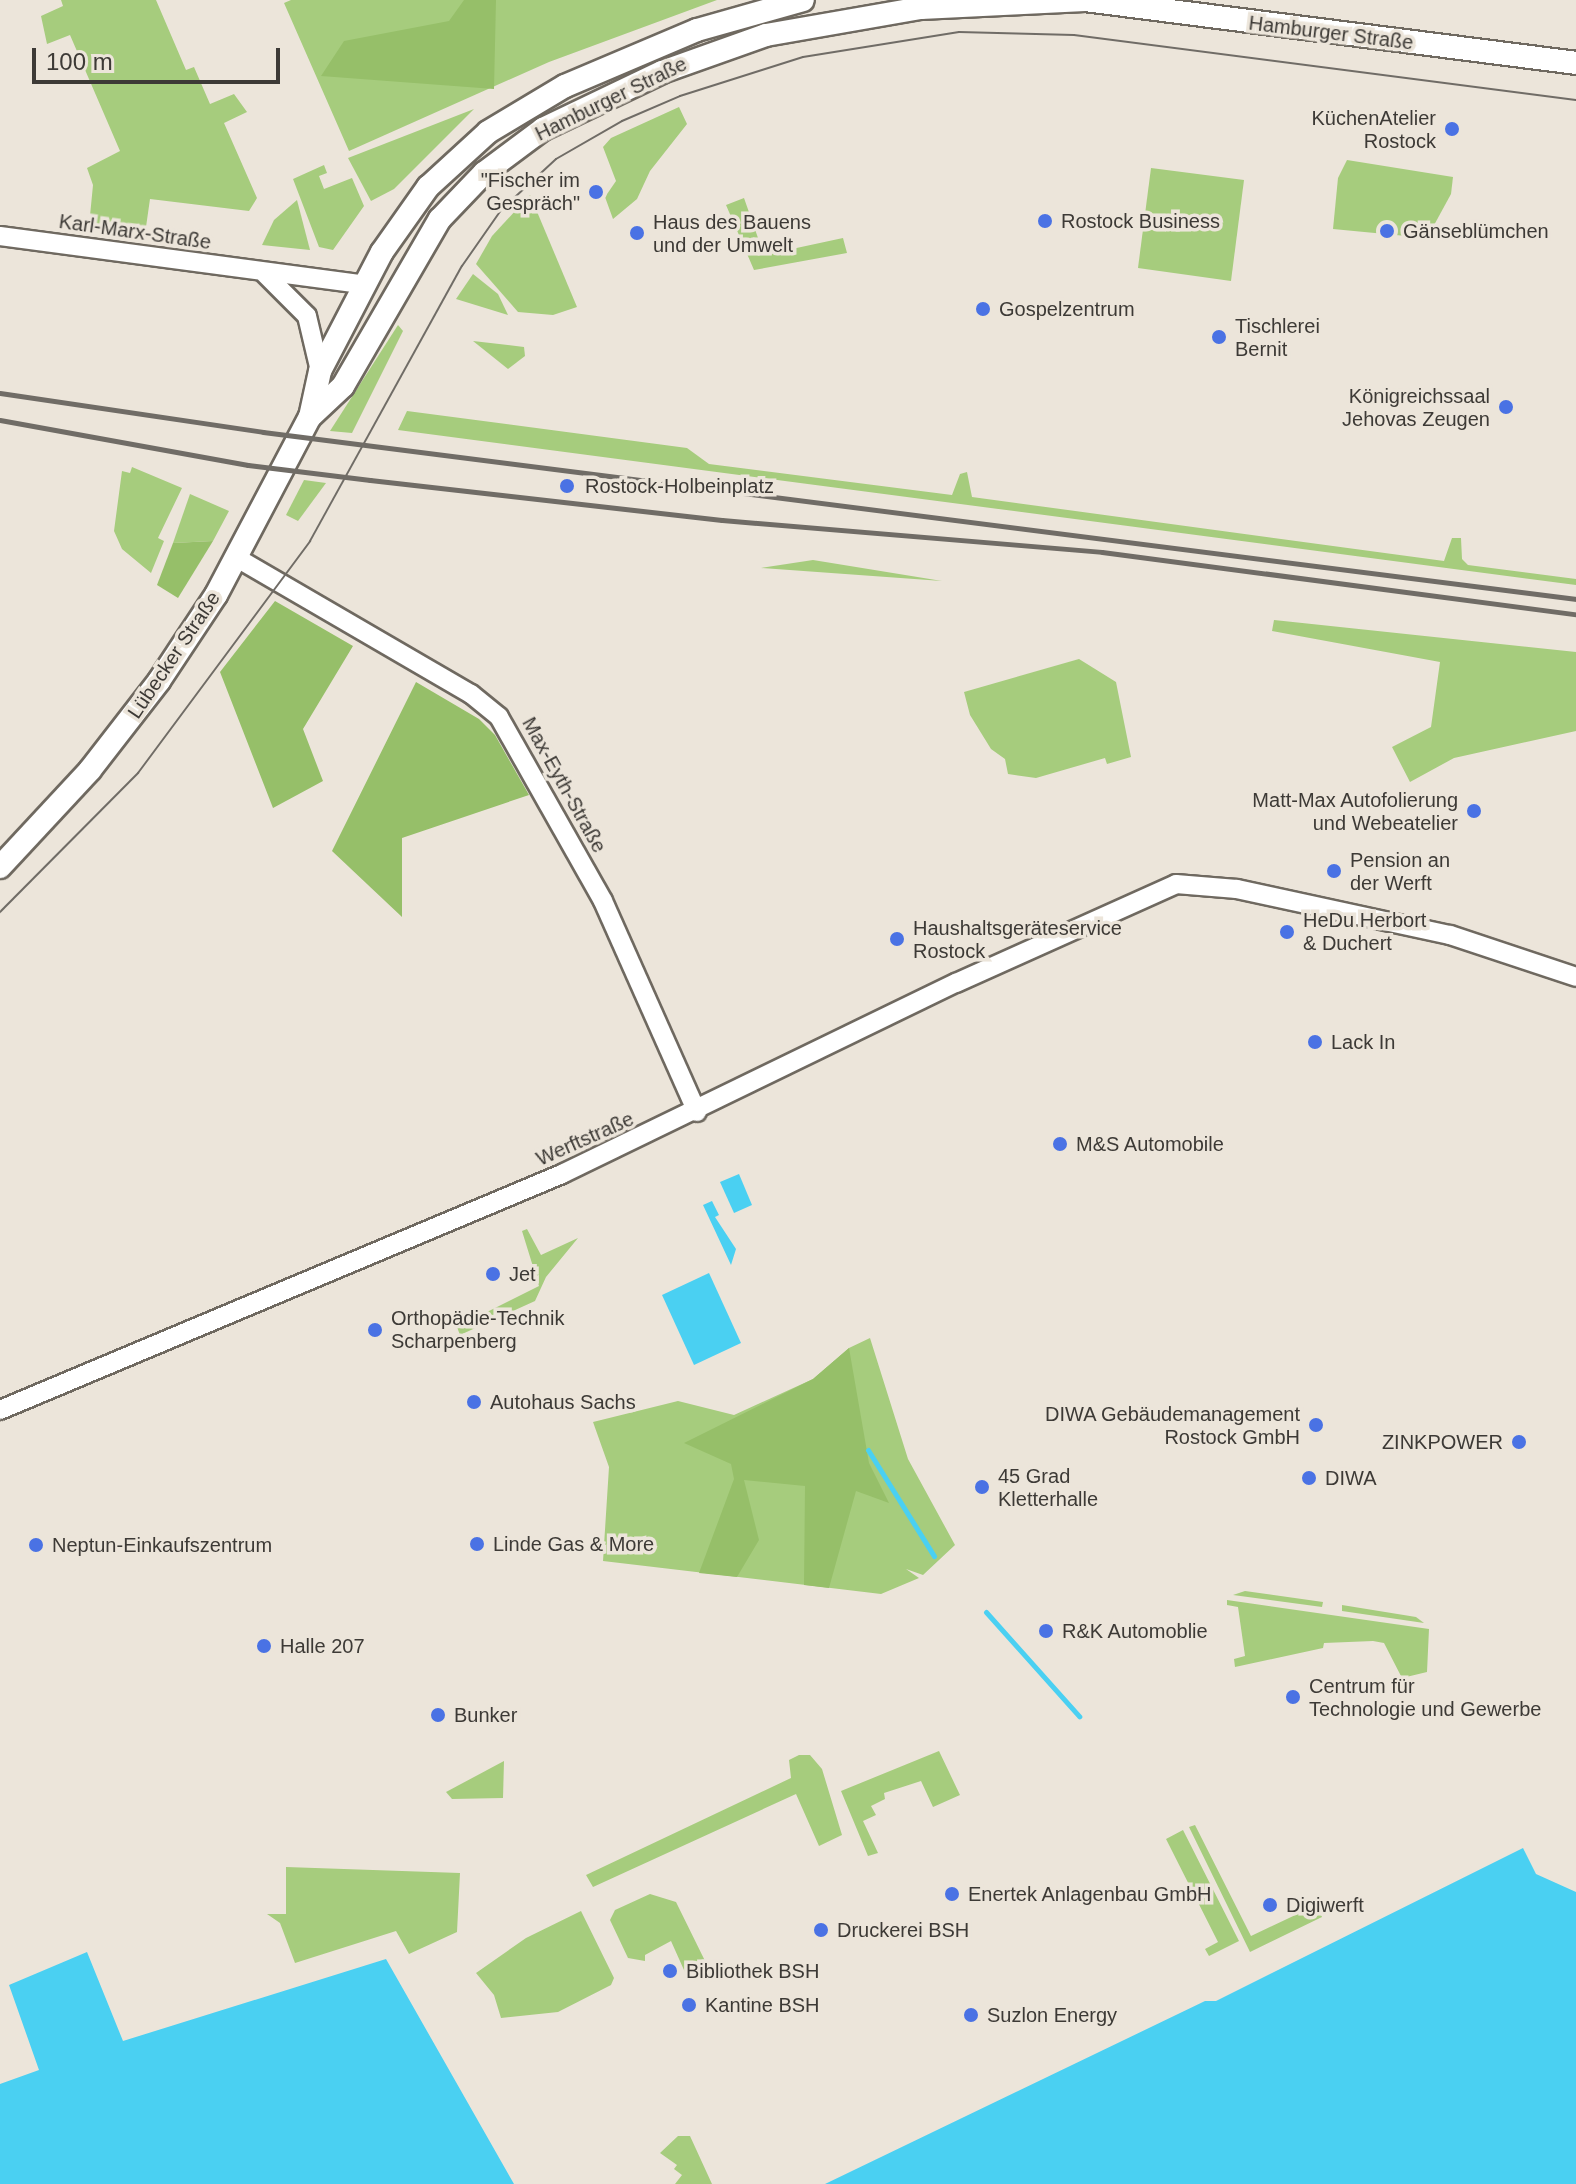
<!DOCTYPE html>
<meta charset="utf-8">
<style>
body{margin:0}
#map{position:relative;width:1576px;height:2184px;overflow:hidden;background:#ece5da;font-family:Helvetica,sans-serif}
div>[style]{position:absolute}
.green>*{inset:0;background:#a6cc7d}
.forest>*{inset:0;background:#96bf69}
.water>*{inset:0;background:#4ad0f2}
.stream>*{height:5px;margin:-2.5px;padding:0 2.5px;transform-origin:2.5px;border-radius:2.5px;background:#4ad0f2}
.roads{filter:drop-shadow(2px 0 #6f6960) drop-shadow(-2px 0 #6f6960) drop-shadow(0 2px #6f6960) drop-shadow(0 -2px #6f6960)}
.secondary>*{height:18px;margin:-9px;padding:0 9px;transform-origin:9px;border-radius:9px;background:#fff}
.primary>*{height:22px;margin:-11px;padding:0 11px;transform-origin:11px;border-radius:11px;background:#fff}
.tram>*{height:2px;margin:-1px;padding:0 1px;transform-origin:1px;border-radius:1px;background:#706c66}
.rail>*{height:5px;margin:-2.5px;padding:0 2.5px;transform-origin:2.5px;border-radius:2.5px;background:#706c66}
.dots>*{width:22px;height:22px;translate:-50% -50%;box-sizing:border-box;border:4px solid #ece5da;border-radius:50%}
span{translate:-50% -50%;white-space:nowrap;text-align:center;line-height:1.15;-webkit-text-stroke:7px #ece5da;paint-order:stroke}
.street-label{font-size:20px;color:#3d3a36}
.poi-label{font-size:20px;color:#3d3a36}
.right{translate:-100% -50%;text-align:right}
.left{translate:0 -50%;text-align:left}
.scale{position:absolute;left:32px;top:48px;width:248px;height:36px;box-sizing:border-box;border:4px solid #3d3a36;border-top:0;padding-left:10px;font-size:24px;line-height:28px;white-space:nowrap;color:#3d3a36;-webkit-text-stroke:6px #ece5da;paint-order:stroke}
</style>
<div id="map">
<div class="green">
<i style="clip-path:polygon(61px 0,156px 0,186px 70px,194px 67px,210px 104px,234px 94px,247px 112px,224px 123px,257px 198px,249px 211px,150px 199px,145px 234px,89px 226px,93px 185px,87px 168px,120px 151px,70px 35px,47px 44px,41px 16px,63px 6px)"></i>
<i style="clip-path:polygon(291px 0,717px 0,549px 62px,349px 151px,284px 3px)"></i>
<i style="clip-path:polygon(679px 107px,687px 124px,650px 171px,637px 199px,613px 219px,605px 197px,616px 181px,603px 147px,611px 138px)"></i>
<i style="clip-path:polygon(474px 109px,394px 189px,371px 201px,348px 158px)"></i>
<i style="clip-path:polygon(1347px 160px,1453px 177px,1451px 194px,1427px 238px,1333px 229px,1338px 178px)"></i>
<i style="clip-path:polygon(324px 165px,327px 173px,319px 176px,324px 189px,352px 178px,364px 206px,333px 250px,319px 247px,293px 179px)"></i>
<i style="clip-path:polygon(1151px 168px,1244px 180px,1231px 281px,1138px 268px)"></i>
<i style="clip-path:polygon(530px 195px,577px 307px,553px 315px,518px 312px,476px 264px,492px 236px)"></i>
<i style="clip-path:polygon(744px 198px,764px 255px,843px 238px,847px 253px,754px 270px,726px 205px)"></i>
<i style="clip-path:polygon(297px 200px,310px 250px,262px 245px,274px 220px)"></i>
<i style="clip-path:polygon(473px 274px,498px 294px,508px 315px,456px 299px)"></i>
<i style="clip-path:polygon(398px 325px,403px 331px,352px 433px,330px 431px)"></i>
<i style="clip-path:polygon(473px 341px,524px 347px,525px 356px,508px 369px)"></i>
<i style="clip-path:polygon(407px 411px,687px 448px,709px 464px,952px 495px,960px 474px,967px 472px,972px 497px,1444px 561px,1452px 538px,1461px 538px,1462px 559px,1468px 565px,1576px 579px,1576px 585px,398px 430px)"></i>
<i style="clip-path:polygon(132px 467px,182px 488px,158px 538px,164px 541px,151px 573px,122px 549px,114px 531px,122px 471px,130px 473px)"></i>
<i style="clip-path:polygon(304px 480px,326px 483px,298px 521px,286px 515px)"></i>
<i style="clip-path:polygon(190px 494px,229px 511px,213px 541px,173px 543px)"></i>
<i style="clip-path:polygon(813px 560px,942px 581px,761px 568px)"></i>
<i style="clip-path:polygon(1274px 620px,1576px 652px,1576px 731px,1454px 758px,1410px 782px,1392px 747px,1431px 727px,1440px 662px,1272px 631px)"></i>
<i style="clip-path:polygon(1079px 659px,1116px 682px,1131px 757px,1107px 764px,1105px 758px,1036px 778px,1008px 774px,1005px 759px,991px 749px,970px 715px,964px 692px)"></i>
<i style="clip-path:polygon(527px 1229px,541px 1255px,578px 1238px,546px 1277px,535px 1301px,460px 1335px,457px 1327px,539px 1286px,522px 1231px)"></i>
<i style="clip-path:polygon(870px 1338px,908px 1459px,955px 1545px,923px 1575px,906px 1569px,919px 1578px,881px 1594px,603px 1561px,609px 1467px,593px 1422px,678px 1401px,734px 1415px,813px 1379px,849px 1348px)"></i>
<i style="clip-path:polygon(1245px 1591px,1323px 1602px,1322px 1607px,1233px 1595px)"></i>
<i style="clip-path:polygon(1227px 1600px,1429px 1629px,1427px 1672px,1402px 1678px,1384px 1643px,1373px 1641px,1324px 1643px,1323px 1648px,1235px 1667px,1234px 1659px,1245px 1656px,1238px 1607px,1227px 1605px)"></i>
<i style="clip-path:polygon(1342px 1605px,1416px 1617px,1424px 1623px,1342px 1611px)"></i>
<i style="clip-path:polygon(939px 1751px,960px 1795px,933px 1807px,921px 1781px,884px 1793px,885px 1799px,871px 1806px,876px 1815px,863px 1821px,878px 1853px,868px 1856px,841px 1791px)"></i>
<i style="clip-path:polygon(799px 1755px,810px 1755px,822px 1769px,842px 1835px,819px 1846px,796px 1794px,593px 1887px,586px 1875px,791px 1778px,789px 1760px)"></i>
<i style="clip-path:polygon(504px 1761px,503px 1798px,452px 1799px,446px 1792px)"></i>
<i style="clip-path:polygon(1195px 1825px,1251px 1936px,1306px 1910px,1318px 1907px,1322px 1917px,1250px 1952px,1189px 1827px)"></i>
<i style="clip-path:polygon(1183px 1830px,1239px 1941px,1209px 1956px,1205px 1949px,1218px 1942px,1166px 1839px)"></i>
<i style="clip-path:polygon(286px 1867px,460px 1873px,457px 1932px,409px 1954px,396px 1931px,295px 1963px,280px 1923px,267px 1914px,286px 1914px)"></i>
<i style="clip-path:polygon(650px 1894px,676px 1902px,709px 1969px,688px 1979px,671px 1941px,645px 1955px,645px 1961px,628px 1958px,610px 1920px,615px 1910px)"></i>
<i style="clip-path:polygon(581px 1911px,614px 1978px,611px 1985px,558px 2012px,501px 2018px,494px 1995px,476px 1973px,526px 1938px)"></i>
<i style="clip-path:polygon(678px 2136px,690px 2136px,712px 2184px,675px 2184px,682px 2175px,674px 2169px,677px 2165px,660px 2153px)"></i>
</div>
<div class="forest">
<i style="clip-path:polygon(464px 0,496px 0,494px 89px,321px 76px,344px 41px,449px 21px)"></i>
<i style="clip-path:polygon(213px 541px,178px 598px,157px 585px,173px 543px)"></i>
<i style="clip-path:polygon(275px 601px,353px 646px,303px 729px,323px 781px,273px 808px,220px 672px)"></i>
<i style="clip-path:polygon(416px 682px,479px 719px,495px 735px,529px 795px,402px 838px,402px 917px,332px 851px)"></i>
<i style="clip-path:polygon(849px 1348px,869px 1463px,889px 1503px,856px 1491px,829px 1588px,804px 1585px,805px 1486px,744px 1480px,759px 1540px,737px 1577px,699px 1573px,734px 1479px,731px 1464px,684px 1443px,813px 1379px)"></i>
</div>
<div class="water">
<i style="clip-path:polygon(739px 1174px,752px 1205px,734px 1213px,720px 1182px)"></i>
<i style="clip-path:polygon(712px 1201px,719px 1215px,715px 1217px,736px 1249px,731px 1265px,703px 1205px)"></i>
<i style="clip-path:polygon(709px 1273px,741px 1343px,694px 1365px,662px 1295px)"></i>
<i style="clip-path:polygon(1523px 1848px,1536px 1874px,1576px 1892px,1576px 2184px,825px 2184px,1205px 2001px,1216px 2001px)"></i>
<i style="clip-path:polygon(87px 1952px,123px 2041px,386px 1959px,514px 2184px,0 2184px,0 2084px,39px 2070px,9px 1985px)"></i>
</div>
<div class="stream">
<i style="left:868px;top:1450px;width:125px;rotate:58.1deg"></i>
<i style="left:986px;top:1612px;width:140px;rotate:48.2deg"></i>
</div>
<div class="roads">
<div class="secondary">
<i style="left:0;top:236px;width:368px;rotate:7.6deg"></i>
<i style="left:265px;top:274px;width:59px;rotate:45deg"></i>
<i style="left:307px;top:316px;width:57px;rotate:76.7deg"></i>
<i style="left:237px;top:558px;width:271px;rotate:30.2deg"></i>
<i style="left:471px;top:694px;width:36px;rotate:39deg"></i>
<i style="left:499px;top:717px;width:211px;rotate:60.5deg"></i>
<i style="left:603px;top:901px;width:231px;rotate:66deg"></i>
<i style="left:0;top:1410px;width:610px;rotate:-22.78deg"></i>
<i style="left:562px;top:1174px;width:438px;rotate:-25.9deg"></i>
<i style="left:956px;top:983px;width:241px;rotate:-24.2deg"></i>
<i style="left:1176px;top:884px;width:61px;rotate:4.7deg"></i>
<i style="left:1237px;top:889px;width:218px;rotate:12.2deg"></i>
<i style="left:1450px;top:935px;width:133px;rotate:18.4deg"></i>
</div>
<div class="primary">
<i style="left:1085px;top:0;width:495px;rotate:7.3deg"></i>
<i style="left:310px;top:417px;width:45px;rotate:-43.2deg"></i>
<i style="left:343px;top:386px;width:193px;rotate:-59.9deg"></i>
<i style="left:440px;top:219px;width:64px;rotate:-46.3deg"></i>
<i style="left:484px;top:173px;width:74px;rotate:-36.7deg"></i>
<i style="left:543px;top:129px;width:132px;rotate:-25.6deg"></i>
<i style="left:662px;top:72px;width:110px;rotate:-19.6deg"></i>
<i style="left:766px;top:35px;width:157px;rotate:-9.9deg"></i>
<i style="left:921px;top:8px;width:164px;rotate:-2.8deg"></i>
<i style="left:0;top:867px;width:132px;rotate:-47.1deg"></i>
<i style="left:90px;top:770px;width:113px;rotate:-52.2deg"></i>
<i style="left:159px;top:681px;width:103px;rotate:-56.5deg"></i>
<i style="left:216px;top:595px;width:201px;rotate:-62.2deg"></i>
<i style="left:310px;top:417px;width:47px;rotate:-77.7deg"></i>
<i style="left:320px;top:371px;width:134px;rotate:-62.5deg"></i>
<i style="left:382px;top:252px;width:80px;rotate:-54.7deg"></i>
<i style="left:428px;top:187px;width:81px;rotate:-42.5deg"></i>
<i style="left:488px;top:132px;width:90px;rotate:-30.9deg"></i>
<i style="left:565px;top:86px;width:143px;rotate:-23deg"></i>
<i style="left:697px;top:30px;width:110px;rotate:-15.8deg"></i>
</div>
</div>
<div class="tram">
<i style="left:0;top:912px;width:196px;rotate:-45.2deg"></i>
<i style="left:138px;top:773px;width:289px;rotate:-53.4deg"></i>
<i style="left:310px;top:541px;width:314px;rotate:-61.1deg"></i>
<i style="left:462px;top:266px;width:68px;rotate:-55.1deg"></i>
<i style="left:501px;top:210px;width:75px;rotate:-42.8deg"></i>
<i style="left:556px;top:159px;width:76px;rotate:-29.9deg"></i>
<i style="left:622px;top:121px;width:63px;rotate:-23.3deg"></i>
<i style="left:680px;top:96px;width:129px;rotate:-17.6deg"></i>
<i style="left:803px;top:57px;width:158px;rotate:-9.1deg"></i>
<i style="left:959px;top:32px;width:115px;rotate:1.5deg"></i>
<i style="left:1074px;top:35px;width:506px;rotate:7.38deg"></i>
</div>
<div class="rail">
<i style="left:0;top:393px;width:266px;rotate:8.4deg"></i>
<i style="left:263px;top:432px;width:1324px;rotate:7.25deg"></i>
<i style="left:0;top:420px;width:252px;rotate:10.3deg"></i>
<i style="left:248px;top:465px;width:123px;rotate:7deg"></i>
<i style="left:370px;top:480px;width:354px;rotate:6.5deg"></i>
<i style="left:722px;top:520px;width:381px;rotate:4.8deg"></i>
<i style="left:1102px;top:552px;width:478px;rotate:7.5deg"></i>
</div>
<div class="dots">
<i style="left:1452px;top:129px;background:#4a72e4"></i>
<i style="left:596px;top:192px;background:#4a72e4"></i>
<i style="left:1045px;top:221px;background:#4a72e4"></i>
<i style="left:1387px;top:231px;background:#4a72e4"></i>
<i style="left:637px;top:233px;background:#4a72e4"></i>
<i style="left:983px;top:309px;background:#4a72e4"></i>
<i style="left:1219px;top:337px;background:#4a72e4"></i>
<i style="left:1506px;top:407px;background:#4a72e4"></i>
<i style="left:567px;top:486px;background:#4a72e4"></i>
<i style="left:1474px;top:811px;background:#4a72e4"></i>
<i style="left:1334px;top:871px;background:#4a72e4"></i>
<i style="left:1287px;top:932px;background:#4a72e4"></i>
<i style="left:897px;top:939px;background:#4a72e4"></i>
<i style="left:1315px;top:1042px;background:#4a72e4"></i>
<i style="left:1060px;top:1144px;background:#4a72e4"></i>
<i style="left:493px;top:1274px;background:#4a72e4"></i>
<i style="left:375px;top:1330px;background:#4a72e4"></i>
<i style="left:474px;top:1402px;background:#4a72e4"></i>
<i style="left:1316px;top:1425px;background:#4a72e4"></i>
<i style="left:1519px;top:1442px;background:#4a72e4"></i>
<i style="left:1309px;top:1478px;background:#4a72e4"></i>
<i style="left:982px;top:1487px;background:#4a72e4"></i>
<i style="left:477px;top:1544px;background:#4a72e4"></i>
<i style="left:36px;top:1545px;background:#4a72e4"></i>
<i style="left:1046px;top:1631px;background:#4a72e4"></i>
<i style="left:264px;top:1646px;background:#4a72e4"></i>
<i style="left:1293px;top:1697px;background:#4a72e4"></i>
<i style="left:438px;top:1715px;background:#4a72e4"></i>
<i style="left:952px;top:1894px;background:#4a72e4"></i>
<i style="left:1270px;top:1905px;background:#4a72e4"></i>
<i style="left:821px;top:1930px;background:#4a72e4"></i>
<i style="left:670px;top:1971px;background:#4a72e4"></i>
<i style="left:689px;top:2005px;background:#4a72e4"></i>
<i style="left:971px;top:2015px;background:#4a72e4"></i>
</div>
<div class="street-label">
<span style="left:1331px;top:33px;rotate:7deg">Hamburger Straße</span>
<span style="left:611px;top:99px;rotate:-26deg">Hamburger Straße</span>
<span style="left:135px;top:232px;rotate:8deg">Karl-Marx-Straße</span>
<span style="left:174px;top:655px;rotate:-56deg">Lübecker Straße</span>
<span style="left:564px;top:785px;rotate:61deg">Max-Eyth-Straße</span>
<span style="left:585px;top:1139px;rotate:-24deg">Werftstraße</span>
</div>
<div class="poi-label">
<span class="right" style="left:1436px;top:130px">KüchenAtelier<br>Rostock</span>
<span class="right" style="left:580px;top:192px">"Fischer im<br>Gespräch"</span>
<span class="left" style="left:1061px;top:221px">Rostock Business</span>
<span class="left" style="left:653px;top:234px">Haus des Bauens<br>und der Umwelt</span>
<span class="left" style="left:1403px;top:231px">Gänseblümchen</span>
<span class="left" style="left:999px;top:309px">Gospelzentrum</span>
<span class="left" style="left:1235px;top:338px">Tischlerei<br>Bernit</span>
<span class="right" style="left:1490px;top:408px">Königreichssaal<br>Jehovas Zeugen</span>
<span class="left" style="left:585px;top:486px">Rostock-Holbeinplatz</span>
<span class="right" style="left:1458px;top:812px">Matt-Max Autofolierung<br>und Webeatelier</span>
<span class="left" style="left:1350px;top:872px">Pension an<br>der Werft</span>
<span class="left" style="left:1303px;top:932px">HeDu Herbort<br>&amp; Duchert</span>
<span class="left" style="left:913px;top:940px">Haushaltsgeräteservice<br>Rostock</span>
<span class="left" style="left:1331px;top:1042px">Lack In</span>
<span class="left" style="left:1076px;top:1144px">M&amp;S Automobile</span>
<span class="left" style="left:509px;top:1274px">Jet</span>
<span class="left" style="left:391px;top:1330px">Orthopädie-Technik<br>Scharpenberg</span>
<span class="left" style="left:490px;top:1402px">Autohaus Sachs</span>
<span class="right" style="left:1300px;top:1426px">DIWA Gebäudemanagement<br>Rostock GmbH</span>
<span class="right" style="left:1503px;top:1442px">ZINKPOWER</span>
<span class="left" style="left:998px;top:1488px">45 Grad<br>Kletterhalle</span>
<span class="left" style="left:1325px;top:1478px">DIWA</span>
<span class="left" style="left:493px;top:1544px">Linde Gas &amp; More</span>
<span class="left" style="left:52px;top:1545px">Neptun-Einkaufszentrum</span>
<span class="left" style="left:1062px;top:1631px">R&amp;K Automoblie</span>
<span class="left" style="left:280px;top:1646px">Halle 207</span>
<span class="left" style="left:1309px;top:1698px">Centrum für<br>Technologie und Gewerbe</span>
<span class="left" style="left:454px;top:1715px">Bunker</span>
<span class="left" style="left:968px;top:1894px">Enertek Anlagenbau GmbH</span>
<span class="left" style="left:1286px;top:1905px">Digiwerft</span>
<span class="left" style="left:837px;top:1930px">Druckerei BSH</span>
<span class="left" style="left:686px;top:1971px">Bibliothek BSH</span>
<span class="left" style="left:705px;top:2005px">Kantine BSH</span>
<span class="left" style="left:987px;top:2015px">Suzlon Energy</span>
</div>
<div class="scale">100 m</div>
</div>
